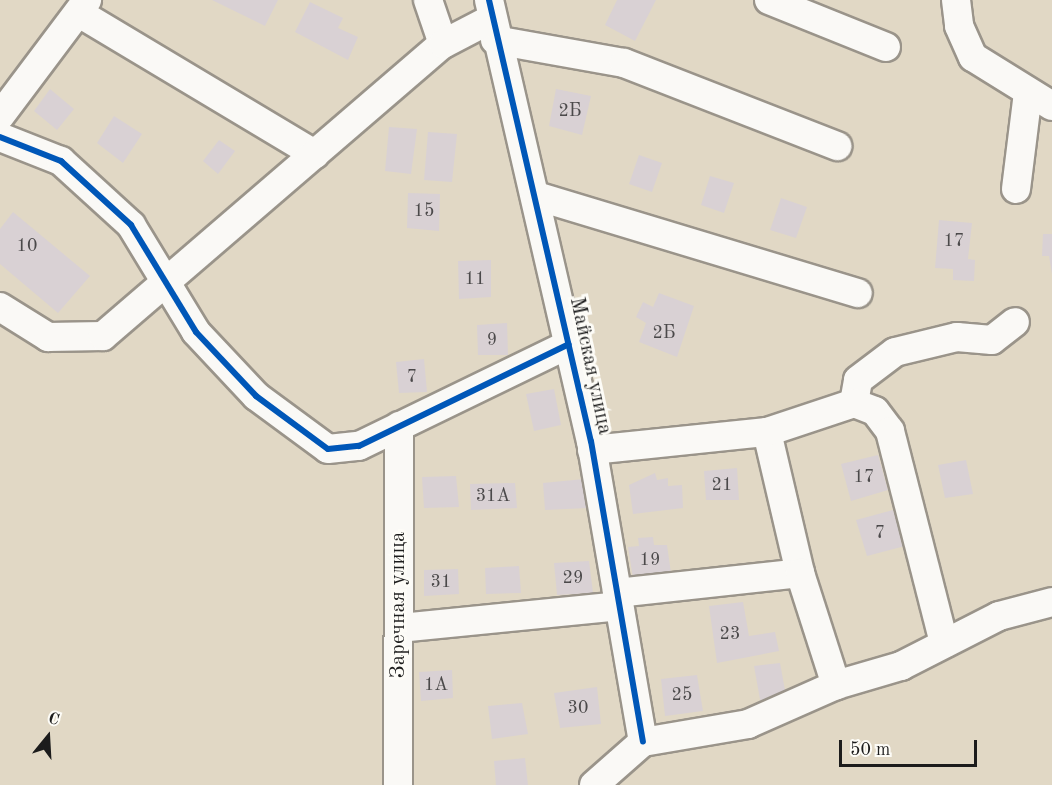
<!DOCTYPE html>
<meta charset="utf-8">
<style>
body{margin:0}
#map{position:relative;width:1052px;height:785px;overflow:hidden;background:#e1d8c5;font-family:"Old Standard TT",serif}
div>[style]{position:absolute}
.building>*{inset:0;background:#d9d1d4}
.roads{filter:drop-shadow(2px 0 #9a948a) drop-shadow(-2px 0 #9a948a) drop-shadow(0 2px #9a948a) drop-shadow(0 -2px #9a948a)}
.minor>*{height:28px;margin:-14px;padding:0 14px;transform-origin:14px;border-radius:14px;background:#faf9f6}
.cycleway>*{height:6px;margin:-3px;padding:0 3px;transform-origin:3px;border-radius:3px;background:#0057b8}
span{translate:-50% -50%;white-space:nowrap;text-align:center;line-height:1.15;-webkit-text-stroke:6px #fdfcf7;paint-order:stroke}
.number-label{font-size:18px;color:#4b494a}
.number-label span{-webkit-text-stroke-width:0}
.street-label{font-size:21px;color:#1c1c1c}
.north{position:absolute;left:18px;top:707px;width:60px;height:60px;-webkit-text-stroke:4px #fdfcf7;paint-order:stroke;rotate:18deg;font-size:16px;font-weight:700;line-height:24px;text-align:center;color:#1c1c1c}
.north::after{content:'';display:block;margin:auto;width:21px;height:27px;background:#1c1c1c;clip-path:polygon(50% 0,100% 100%,50% 72%,0 100%)}
.scale{position:absolute;left:839px;top:740px;width:138px;height:27px;box-sizing:border-box;border:3px solid #1c1c1c;border-top:0;padding-left:8px;font-size:18px;line-height:21px;white-space:nowrap;color:#1c1c1c;-webkit-text-stroke:4px #fdfcf7;paint-order:stroke}
</style>
<div id="map">
<div class="building">
<i style="clip-path:polygon(212px 0,278px 0,265px 26px)"></i>
<i style="clip-path:polygon(617px 0,656px 0,635px 41px,605px 25px)"></i>
<i style="clip-path:polygon(310px 2px,343px 18px,338px 28px,358px 37px,348px 60px,295px 32px)"></i>
<i style="clip-path:polygon(50px 89px,74px 109px,57px 130px,34px 111px)"></i>
<i style="clip-path:polygon(556px 89px,591px 96px,582px 135px,549px 126px)"></i>
<i style="clip-path:polygon(114px 116px,142px 134px,123px 163px,97px 143px)"></i>
<i style="clip-path:polygon(389px 127px,417px 129px,411px 174px,385px 171px)"></i>
<i style="clip-path:polygon(428px 132px,457px 134px,452px 182px,424px 180px)"></i>
<i style="clip-path:polygon(219px 140px,235px 151px,218px 174px,203px 161px)"></i>
<i style="clip-path:polygon(639px 155px,662px 163px,652px 192px,629px 184px)"></i>
<i style="clip-path:polygon(710px 176px,734px 183px,724px 213px,701px 205px)"></i>
<i style="clip-path:polygon(408px 193px,440px 194px,439px 231px,407px 228px)"></i>
<i style="clip-path:polygon(781px 198px,807px 207px,796px 238px,770px 230px)"></i>
<i style="clip-path:polygon(13px 212px,90px 276px,58px 313px,0 264px,0 229px)"></i>
<i style="clip-path:polygon(939px 220px,972px 223px,968px 259px,975px 260px,974px 281px,953px 280px,953px 269px,935px 268px)"></i>
<i style="clip-path:polygon(1043px 234px,1052px 234px,1052px 274px,1049px 256px,1042px 256px)"></i>
<i style="clip-path:polygon(491px 260px,491px 297px,459px 299px,458px 261px)"></i>
<i style="clip-path:polygon(659px 293px,694px 306px,677px 357px,639px 342px,646px 323px,636px 317px,643px 302px,653px 307px)"></i>
<i style="clip-path:polygon(507px 323px,508px 355px,478px 355px,477px 325px)"></i>
<i style="clip-path:polygon(424px 359px,427px 392px,399px 393px,396px 362px)"></i>
<i style="clip-path:polygon(554px 389px,561px 425px,534px 431px,526px 394px)"></i>
<i style="clip-path:polygon(878px 455px,888px 490px,851px 501px,841px 464px)"></i>
<i style="clip-path:polygon(966px 460px,973px 494px,945px 498px,938px 465px)"></i>
<i style="clip-path:polygon(737px 468px,739px 500px,706px 500px,704px 471px)"></i>
<i style="clip-path:polygon(655px 473px,657px 480px,668px 478px,668px 486px,682px 485px,683px 508px,633px 514px,629px 485px)"></i>
<i style="clip-path:polygon(456px 476px,459px 507px,424px 508px,422px 477px)"></i>
<i style="clip-path:polygon(584px 479px,588px 508px,545px 510px,543px 483px)"></i>
<i style="clip-path:polygon(515px 483px,517px 508px,471px 510px,470px 484px)"></i>
<i style="clip-path:polygon(893px 510px,905px 546px,867px 556px,856px 520px)"></i>
<i style="clip-path:polygon(653px 537px,654px 545px,667px 545px,671px 573px,633px 578px,628px 547px,639px 546px,638px 538px)"></i>
<i style="clip-path:polygon(589px 561px,593px 593px,557px 595px,554px 563px)"></i>
<i style="clip-path:polygon(519px 566px,521px 593px,486px 594px,485px 568px)"></i>
<i style="clip-path:polygon(458px 569px,459px 594px,424px 596px,424px 570px)"></i>
<i style="clip-path:polygon(743px 602px,749px 636px,775px 632px,779px 651px,717px 663px,709px 606px)"></i>
<i style="clip-path:polygon(780px 663px,787px 701px,761px 705px,754px 666px)"></i>
<i style="clip-path:polygon(452px 670px,453px 698px,421px 701px,419px 672px)"></i>
<i style="clip-path:polygon(697px 675px,703px 711px,665px 716px,661px 679px)"></i>
<i style="clip-path:polygon(597px 687px,601px 724px,560px 728px,554px 693px)"></i>
<i style="clip-path:polygon(522px 703px,528px 734px,492px 739px,488px 706px)"></i>
<i style="clip-path:polygon(525px 758px,528px 785px,496px 785px,494px 761px)"></i>
</div>
<div class="roads">
<div class="minor">
<i style="left:428px;top:0;width:46px;rotate:71.2deg"></i>
<i style="left:489px;top:0;width:453px;rotate:77deg"></i>
<i style="left:591px;top:441px;width:305px;rotate:80.2deg"></i>
<i style="left:769px;top:0;width:126px;rotate:21.9deg"></i>
<i style="left:956px;top:0;width:26px;rotate:83deg"></i>
<i style="left:959px;top:26px;width:34px;rotate:66deg"></i>
<i style="left:973px;top:57px;width:93px;rotate:31.8deg"></i>
<i style="left:79px;top:13px;width:275px;rotate:30.9deg"></i>
<i style="left:495px;top:40px;width:131px;rotate:10.1deg"></i>
<i style="left:624px;top:63px;width:229px;rotate:21.3deg"></i>
<i style="left:0;top:116px;width:145px;rotate:-53.1deg"></i>
<i style="left:0;top:137px;width:66px;rotate:21.5deg"></i>
<i style="left:61px;top:161px;width:95px;rotate:42.4deg"></i>
<i style="left:131px;top:225px;width:125px;rotate:58.7deg"></i>
<i style="left:196px;top:332px;width:88px;rotate:46.8deg"></i>
<i style="left:256px;top:396px;width:89px;rotate:36.4deg"></i>
<i style="left:328px;top:449px;width:31px;rotate:-6deg"></i>
<i style="left:359px;top:446px;width:233px;rotate:-25.9deg"></i>
<i style="left:1016px;top:189px;width:97px;rotate:-82.9deg"></i>
<i style="left:536px;top:196px;width:336px;rotate:16.8deg"></i>
<i style="left:0;top:307px;width:57px;rotate:32deg"></i>
<i style="left:48px;top:337px;width:55px;rotate:-1deg"></i>
<i style="left:103px;top:336px;width:448px;rotate:-40.7deg"></i>
<i style="left:443px;top:44px;width:54px;rotate:-27.5deg"></i>
<i style="left:854px;top:403px;width:23px;rotate:-80deg"></i>
<i style="left:858px;top:380px;width:46px;rotate:-37.1deg"></i>
<i style="left:895px;top:352px;width:64px;rotate:-13.6deg"></i>
<i style="left:957px;top:337px;width:35px;rotate:5deg"></i>
<i style="left:992px;top:340px;width:29px;rotate:-38deg"></i>
<i style="left:767px;top:432px;width:145px;rotate:76.8deg"></i>
<i style="left:592px;top:450px;width:176px;rotate:-5.9deg"></i>
<i style="left:767px;top:432px;width:92px;rotate:-18.4deg"></i>
<i style="left:854px;top:403px;width:22px;rotate:21deg"></i>
<i style="left:875px;top:411px;width:25px;rotate:53deg"></i>
<i style="left:890px;top:431px;width:219px;rotate:75.7deg"></i>
<i style="left:617px;top:593px;width:184px;rotate:-6.2deg"></i>
<i style="left:800px;top:573px;width:118px;rotate:72.2deg"></i>
<i style="left:400px;top:628px;width:220px;rotate:-5.7deg"></i>
<i style="left:398px;top:785px;width:359px;rotate:-89.8deg"></i>
<i style="left:594px;top:785px;width:65px;rotate:-41.3deg"></i>
<i style="left:643px;top:742px;width:107px;rotate:-9.7deg"></i>
<i style="left:748px;top:724px;width:96px;rotate:-23.9deg"></i>
<i style="left:836px;top:685px;width:68px;rotate:-16.3deg"></i>
<i style="left:901px;top:666px;width:110px;rotate:-27deg"></i>
<i style="left:999px;top:616px;width:55px;rotate:-14.8deg"></i>
</div>
</div>
<div class="cycleway">
<i style="left:489px;top:0;width:453px;rotate:77deg"></i>
<i style="left:591px;top:441px;width:305px;rotate:80.2deg"></i>
<i style="left:0;top:137px;width:66px;rotate:21.5deg"></i>
<i style="left:61px;top:161px;width:95px;rotate:42.4deg"></i>
<i style="left:131px;top:225px;width:125px;rotate:58.7deg"></i>
<i style="left:196px;top:332px;width:88px;rotate:46.8deg"></i>
<i style="left:256px;top:396px;width:89px;rotate:36.4deg"></i>
<i style="left:328px;top:449px;width:31px;rotate:-6deg"></i>
<i style="left:359px;top:446px;width:233px;rotate:-25.9deg"></i>
</div>
<div class="number-label">
<span style="left:570px;top:111px">2Б</span>
<span style="left:424px;top:211px">15</span>
<span style="left:954px;top:241px">17</span>
<span style="left:27px;top:246px">10</span>
<span style="left:475px;top:279px">11</span>
<span style="left:664px;top:333px">2Б</span>
<span style="left:492px;top:340px">9</span>
<span style="left:412px;top:377px">7</span>
<span style="left:864px;top:477px">17</span>
<span style="left:722px;top:485px">21</span>
<span style="left:493px;top:496px">31А</span>
<span style="left:880px;top:533px">7</span>
<span style="left:650px;top:560px">19</span>
<span style="left:573px;top:578px">29</span>
<span style="left:441px;top:582px">31</span>
<span style="left:730px;top:634px">23</span>
<span style="left:436px;top:685px">1А</span>
<span style="left:682px;top:695px">25</span>
<span style="left:578px;top:708px">30</span>
</div>
<div class="street-label">
<span style="left:590px;top:366px;rotate:78deg">Майская улица</span>
<span style="left:399px;top:605px;rotate:-90deg">Заречная улица</span>
</div>
<div class="north">С</div>
<div class="scale">50 m</div>
</div>
